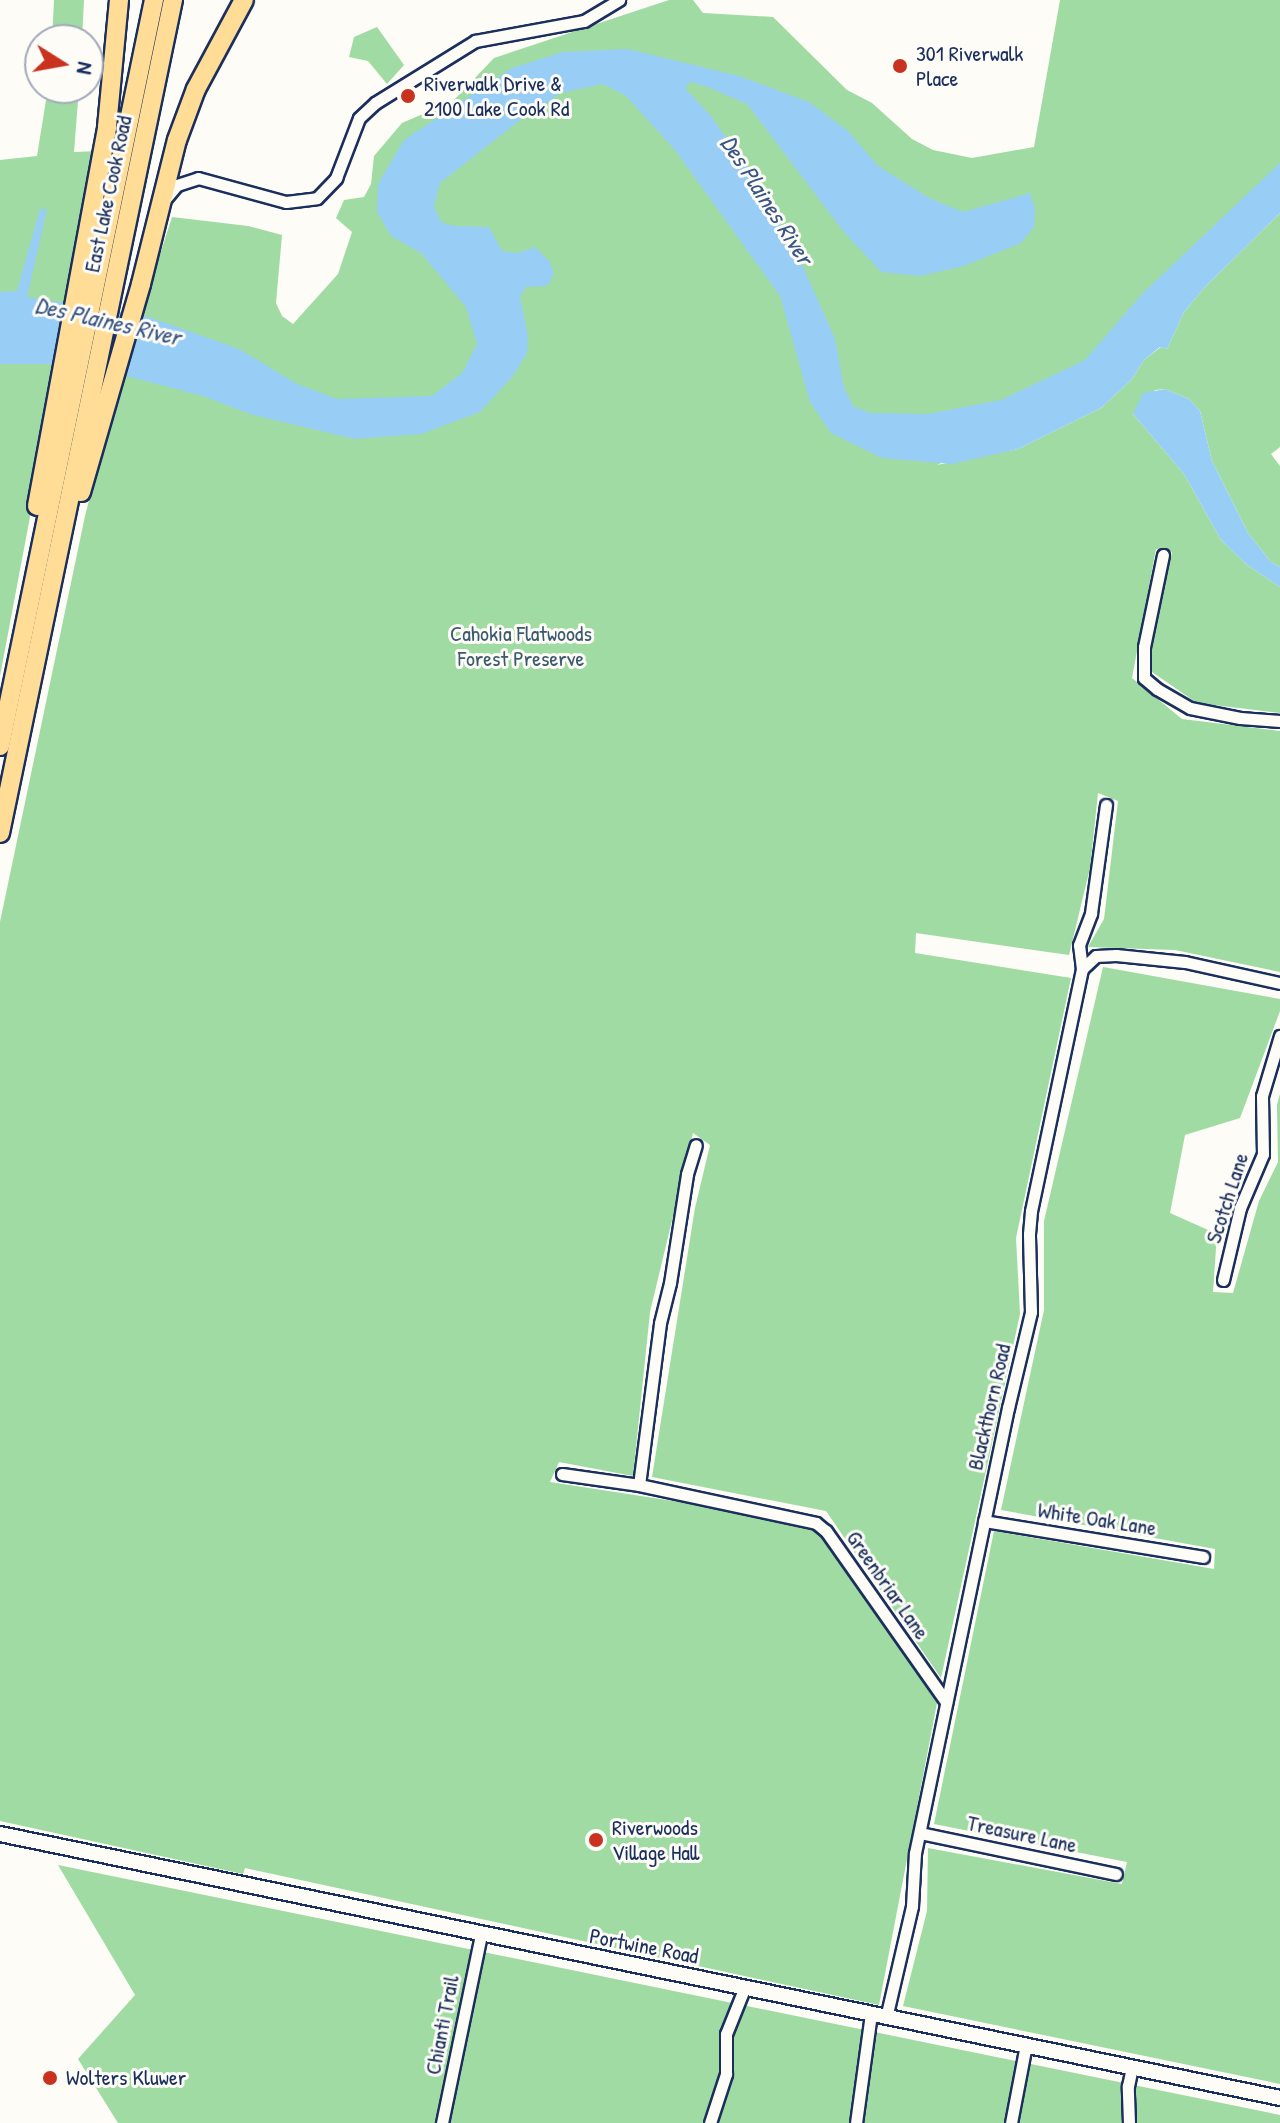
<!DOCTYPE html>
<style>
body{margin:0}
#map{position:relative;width:1280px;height:2123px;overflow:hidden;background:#fdfcf7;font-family:"Patrick Hand",sans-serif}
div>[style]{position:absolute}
.green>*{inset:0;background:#9fdba2}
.water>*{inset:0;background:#98cdf6}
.roads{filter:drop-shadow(2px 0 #1b2f5e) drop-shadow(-2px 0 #1b2f5e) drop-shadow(0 2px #1b2f5e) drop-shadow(0 -2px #1b2f5e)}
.minor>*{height:11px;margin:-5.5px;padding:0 5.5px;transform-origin:5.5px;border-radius:5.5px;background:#fdfcf7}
.tertiary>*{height:14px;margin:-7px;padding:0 7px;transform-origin:7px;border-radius:7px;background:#fdfcf7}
.primary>*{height:18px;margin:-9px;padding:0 9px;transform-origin:9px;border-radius:9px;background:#ffdd96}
.dots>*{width:22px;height:22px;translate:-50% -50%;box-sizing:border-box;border:4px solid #fdfcf7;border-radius:50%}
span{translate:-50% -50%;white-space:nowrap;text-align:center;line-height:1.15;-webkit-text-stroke:6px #fdfcf7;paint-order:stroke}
.poi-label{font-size:22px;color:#1b2f5e}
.left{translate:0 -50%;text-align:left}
.street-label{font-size:22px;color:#1b2f5e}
.park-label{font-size:22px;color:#3c5a6f}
.water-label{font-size:24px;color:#3a5684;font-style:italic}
.north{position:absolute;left:24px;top:24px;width:80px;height:80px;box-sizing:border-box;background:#fdfcf7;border:2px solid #a3aaba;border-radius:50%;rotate:101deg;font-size:22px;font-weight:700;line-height:32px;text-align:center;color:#1b2f5e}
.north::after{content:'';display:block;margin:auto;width:28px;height:36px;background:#c8321e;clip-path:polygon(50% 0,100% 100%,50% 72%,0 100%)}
</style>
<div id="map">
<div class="green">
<i style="clip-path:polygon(54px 0,84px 0,82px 40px,52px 40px)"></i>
<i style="clip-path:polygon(669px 0,693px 0,703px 13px,773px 17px,847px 90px,872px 103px,912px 139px,933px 150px,972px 158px,1034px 147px,1060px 0,1280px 0,1280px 199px,1111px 386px,937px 465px,1018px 449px,1101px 408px,1131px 380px,1145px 359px,1161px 347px,1167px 349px,1184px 312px,1205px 287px,1280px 213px,1280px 447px,1271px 454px,1280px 466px,1280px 567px,1271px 562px,1248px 533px,1212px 461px,1200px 411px,1189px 399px,1165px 389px,1155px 390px,1133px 414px,1184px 474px,1221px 540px,1247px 565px,1280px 587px,1280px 713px,1197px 703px,1152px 672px,1151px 643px,1172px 552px,1156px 549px,1132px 678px,1182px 719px,1280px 731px,1280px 972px,1175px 950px,1088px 947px,1104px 919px,1118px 801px,1098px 793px,1090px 868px,1069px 955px,916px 933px,915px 953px,1071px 978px,1016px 1238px,1020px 1314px,941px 1678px,826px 1511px,652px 1477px,695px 1208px,710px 1145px,693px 1133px,650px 1312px,633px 1476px,559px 1462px,550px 1482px,816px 1523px,937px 1703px,879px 2005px,245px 1868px,243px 1874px,0 1821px,0 922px,85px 516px,119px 383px,172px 217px,248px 226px,282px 235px,276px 303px,282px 316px,293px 324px,338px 274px,352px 232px,336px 218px,344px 200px,364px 197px,371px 184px,374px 156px,402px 123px,453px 101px,494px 58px)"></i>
<i style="clip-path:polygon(377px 27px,404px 65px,387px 84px,368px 61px,349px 57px,354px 37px)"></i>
<i style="clip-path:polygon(48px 88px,79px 88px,74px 152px,99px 151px,0 676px,0 160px,37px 156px)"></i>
<i style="clip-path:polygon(1103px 967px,1280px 999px,1280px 1011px,1240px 1118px,1185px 1135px,1170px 1213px,1217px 1234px,1213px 1292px,1233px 1293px,1259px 1201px,1278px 1162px,1277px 1105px,1280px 1094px,1280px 2084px,903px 2006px,927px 1911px,928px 1848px,1122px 1884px,1127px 1862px,934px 1824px,994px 1531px,1214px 1569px,1215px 1549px,1001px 1510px,1044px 1310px,1044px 1221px)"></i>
<i style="clip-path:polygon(58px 1865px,1280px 2115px,1280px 2123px,118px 2123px,78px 2059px,135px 1995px)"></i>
</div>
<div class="water">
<i style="clip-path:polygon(628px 49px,739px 76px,809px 102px,848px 131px,878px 166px,931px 199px,963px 212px,1030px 193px,1035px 208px,1034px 227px,1021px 243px,964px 266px,920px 276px,881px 272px,843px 231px,747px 104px,708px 87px,690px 82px,685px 88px,711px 116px,751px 173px,801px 262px,835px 339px,844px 388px,854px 407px,871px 413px,928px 414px,1001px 400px,1085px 360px,1142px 294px,1280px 163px,1280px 213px,1205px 287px,1184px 312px,1167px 349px,1160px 347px,1145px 359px,1131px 380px,1101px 408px,1018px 449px,952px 464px,882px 458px,831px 433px,810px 402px,780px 296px,675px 150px,626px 96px,603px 84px,561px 93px,519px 121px,440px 183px,434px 206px,441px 222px,455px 226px,489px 227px,502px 251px,518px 253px,535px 247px,550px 262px,554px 274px,547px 286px,526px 287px,520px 297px,528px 337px,527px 353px,513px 376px,480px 412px,421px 434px,354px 439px,250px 414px,203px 396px,130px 377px,50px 364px,0 364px,0 292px,17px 291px,40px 209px,47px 209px,27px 297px,146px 316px,239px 349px,297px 384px,337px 399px,432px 396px,462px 373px,477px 344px,466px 307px,421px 253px,391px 236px,377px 212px,378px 184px,404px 140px,512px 68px,563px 52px)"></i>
<i style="clip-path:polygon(1165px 389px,1189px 399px,1200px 411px,1212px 461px,1248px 533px,1271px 562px,1280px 567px,1280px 587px,1247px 565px,1221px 540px,1184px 474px,1133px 414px,1143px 393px)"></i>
</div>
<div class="roads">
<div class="minor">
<i style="left:166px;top:198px;width:17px;rotate:-50deg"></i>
<i style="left:177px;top:185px;width:22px;rotate:-18deg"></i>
<i style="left:198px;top:178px;width:91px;rotate:15.3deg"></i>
<i style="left:286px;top:202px;width:31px;rotate:-7deg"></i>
<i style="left:317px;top:198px;width:28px;rotate:-46deg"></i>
<i style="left:336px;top:178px;width:64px;rotate:-69deg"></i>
<i style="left:359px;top:118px;width:22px;rotate:-43deg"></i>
<i style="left:375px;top:103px;width:118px;rotate:-31.8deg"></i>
<i style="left:475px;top:41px;width:111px;rotate:-10.4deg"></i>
<i style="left:584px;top:21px;width:41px;rotate:-31deg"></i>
<i style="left:1163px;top:555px;width:94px;rotate:101.7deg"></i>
<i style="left:1144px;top:647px;width:31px;rotate:90deg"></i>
<i style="left:1144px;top:678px;width:17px;rotate:40deg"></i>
<i style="left:1157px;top:689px;width:38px;rotate:30deg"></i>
<i style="left:1190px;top:708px;width:51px;rotate:11.3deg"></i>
<i style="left:1240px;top:718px;width:40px;rotate:4.3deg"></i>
<i style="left:1082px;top:969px;width:19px;rotate:-43deg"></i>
<i style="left:1096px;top:956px;width:20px;rotate:-3deg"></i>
<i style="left:1116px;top:955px;width:69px;rotate:5.8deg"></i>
<i style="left:1185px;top:962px;width:97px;rotate:12.5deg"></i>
<i style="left:1223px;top:1280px;width:74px;rotate:-76.7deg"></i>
<i style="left:1240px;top:1208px;width:59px;rotate:-66.9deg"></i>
<i style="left:1263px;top:1154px;width:58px;rotate:-91deg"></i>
<i style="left:1262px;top:1096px;width:63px;rotate:-73.3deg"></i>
<i style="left:562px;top:1474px;width:78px;rotate:8.1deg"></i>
<i style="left:639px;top:1485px;width:181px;rotate:12.1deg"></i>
<i style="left:816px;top:1523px;width:13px;rotate:39deg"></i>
<i style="left:826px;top:1531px;width:209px;rotate:54.9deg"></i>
<i style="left:639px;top:1485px;width:163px;rotate:-82.6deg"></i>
<i style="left:660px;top:1323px;width:41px;rotate:-76deg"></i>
<i style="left:670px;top:1283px;width:110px;rotate:-81.1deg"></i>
<i style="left:687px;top:1174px;width:30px;rotate:-73deg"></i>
<i style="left:984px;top:1521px;width:222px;rotate:9.3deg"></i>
<i style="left:920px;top:1833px;width:200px;rotate:11.8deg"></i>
<i style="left:886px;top:2018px;width:115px;rotate:-76.9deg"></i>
<i style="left:912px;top:1906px;width:53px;rotate:-86.8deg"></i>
<i style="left:915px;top:1853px;width:455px;rotate:-78.2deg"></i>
<i style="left:1008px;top:1408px;width:99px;rotate:-76.5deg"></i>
<i style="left:1031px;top:1312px;width:78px;rotate:-91.5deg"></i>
<i style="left:1029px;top:1234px;width:23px;rotate:-85deg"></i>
<i style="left:1031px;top:1211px;width:247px;rotate:-78.1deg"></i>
<i style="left:1082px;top:969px;width:24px;rotate:-97deg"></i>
<i style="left:1079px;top:945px;width:34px;rotate:-69deg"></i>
<i style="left:1091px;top:913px;width:109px;rotate:-82.1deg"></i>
<i style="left:442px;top:2123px;width:192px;rotate:-78.3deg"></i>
<i style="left:710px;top:2123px;width:52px;rotate:-71.9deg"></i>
<i style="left:726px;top:2074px;width:40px;rotate:-90deg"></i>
<i style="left:726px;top:2034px;width:48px;rotate:-68.2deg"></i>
<i style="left:856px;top:2123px;width:110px;rotate:-82.2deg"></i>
<i style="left:1011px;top:2123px;width:80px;rotate:-79.2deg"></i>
<i style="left:1129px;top:2123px;width:37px;rotate:-92deg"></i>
<i style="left:1128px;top:2086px;width:19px;rotate:-78deg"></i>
</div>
<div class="tertiary">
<i style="left:0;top:1834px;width:1307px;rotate:11.65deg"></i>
</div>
<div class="primary">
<i style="left:81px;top:492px;width:216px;rotate:-73.9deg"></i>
<i style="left:141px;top:284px;width:148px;rotate:-76deg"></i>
<i style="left:177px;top:140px;width:54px;rotate:-69.6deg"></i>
<i style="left:196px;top:89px;width:101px;rotate:-61.7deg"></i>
<i style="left:37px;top:506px;width:385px;rotate:-79.5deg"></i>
<i style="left:107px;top:127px;width:128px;rotate:-84.6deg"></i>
<i style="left:0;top:746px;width:762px;rotate:-78.34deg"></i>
<i style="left:0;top:833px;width:851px;rotate:-78.27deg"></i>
</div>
</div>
<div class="dots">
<i style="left:900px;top:66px;background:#c8321e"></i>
<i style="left:408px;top:96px;background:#c8321e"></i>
<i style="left:596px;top:1840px;background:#c8321e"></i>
<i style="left:50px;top:2078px;background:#c8321e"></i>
</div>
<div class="poi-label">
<span class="left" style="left:916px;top:66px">301 Riverwalk<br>Place</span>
<span class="left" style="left:424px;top:96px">Riverwalk Drive &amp;<br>2100 Lake Cook Rd</span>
<span class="left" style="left:612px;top:1840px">Riverwoods<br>Village Hall</span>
<span class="left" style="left:66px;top:2078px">Wolters Kluwer</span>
</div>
<div class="street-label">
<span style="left:108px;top:194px;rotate:-78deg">East Lake Cook Road</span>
<span style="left:1227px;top:1198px;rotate:-72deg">Scotch Lane</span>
<span style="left:989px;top:1407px;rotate:-77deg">Blackthorn Road</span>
<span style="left:1097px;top:1519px;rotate:9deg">White Oak Lane</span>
<span style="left:888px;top:1585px;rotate:55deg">Greenbriar Lane</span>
<span style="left:1022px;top:1834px;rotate:12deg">Treasure Lane</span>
<span style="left:644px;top:1946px;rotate:11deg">Portwine Road</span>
<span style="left:442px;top:2025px;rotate:-79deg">Chianti Trail</span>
</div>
<div class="park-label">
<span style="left:521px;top:646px">Cahokia Flatwoods<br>Forest Preserve</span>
</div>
<div class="water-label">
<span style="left:767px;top:200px;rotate:57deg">Des Plaines River</span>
<span style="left:108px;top:321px;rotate:13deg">Des Plaines River</span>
</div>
<div class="north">N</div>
</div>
